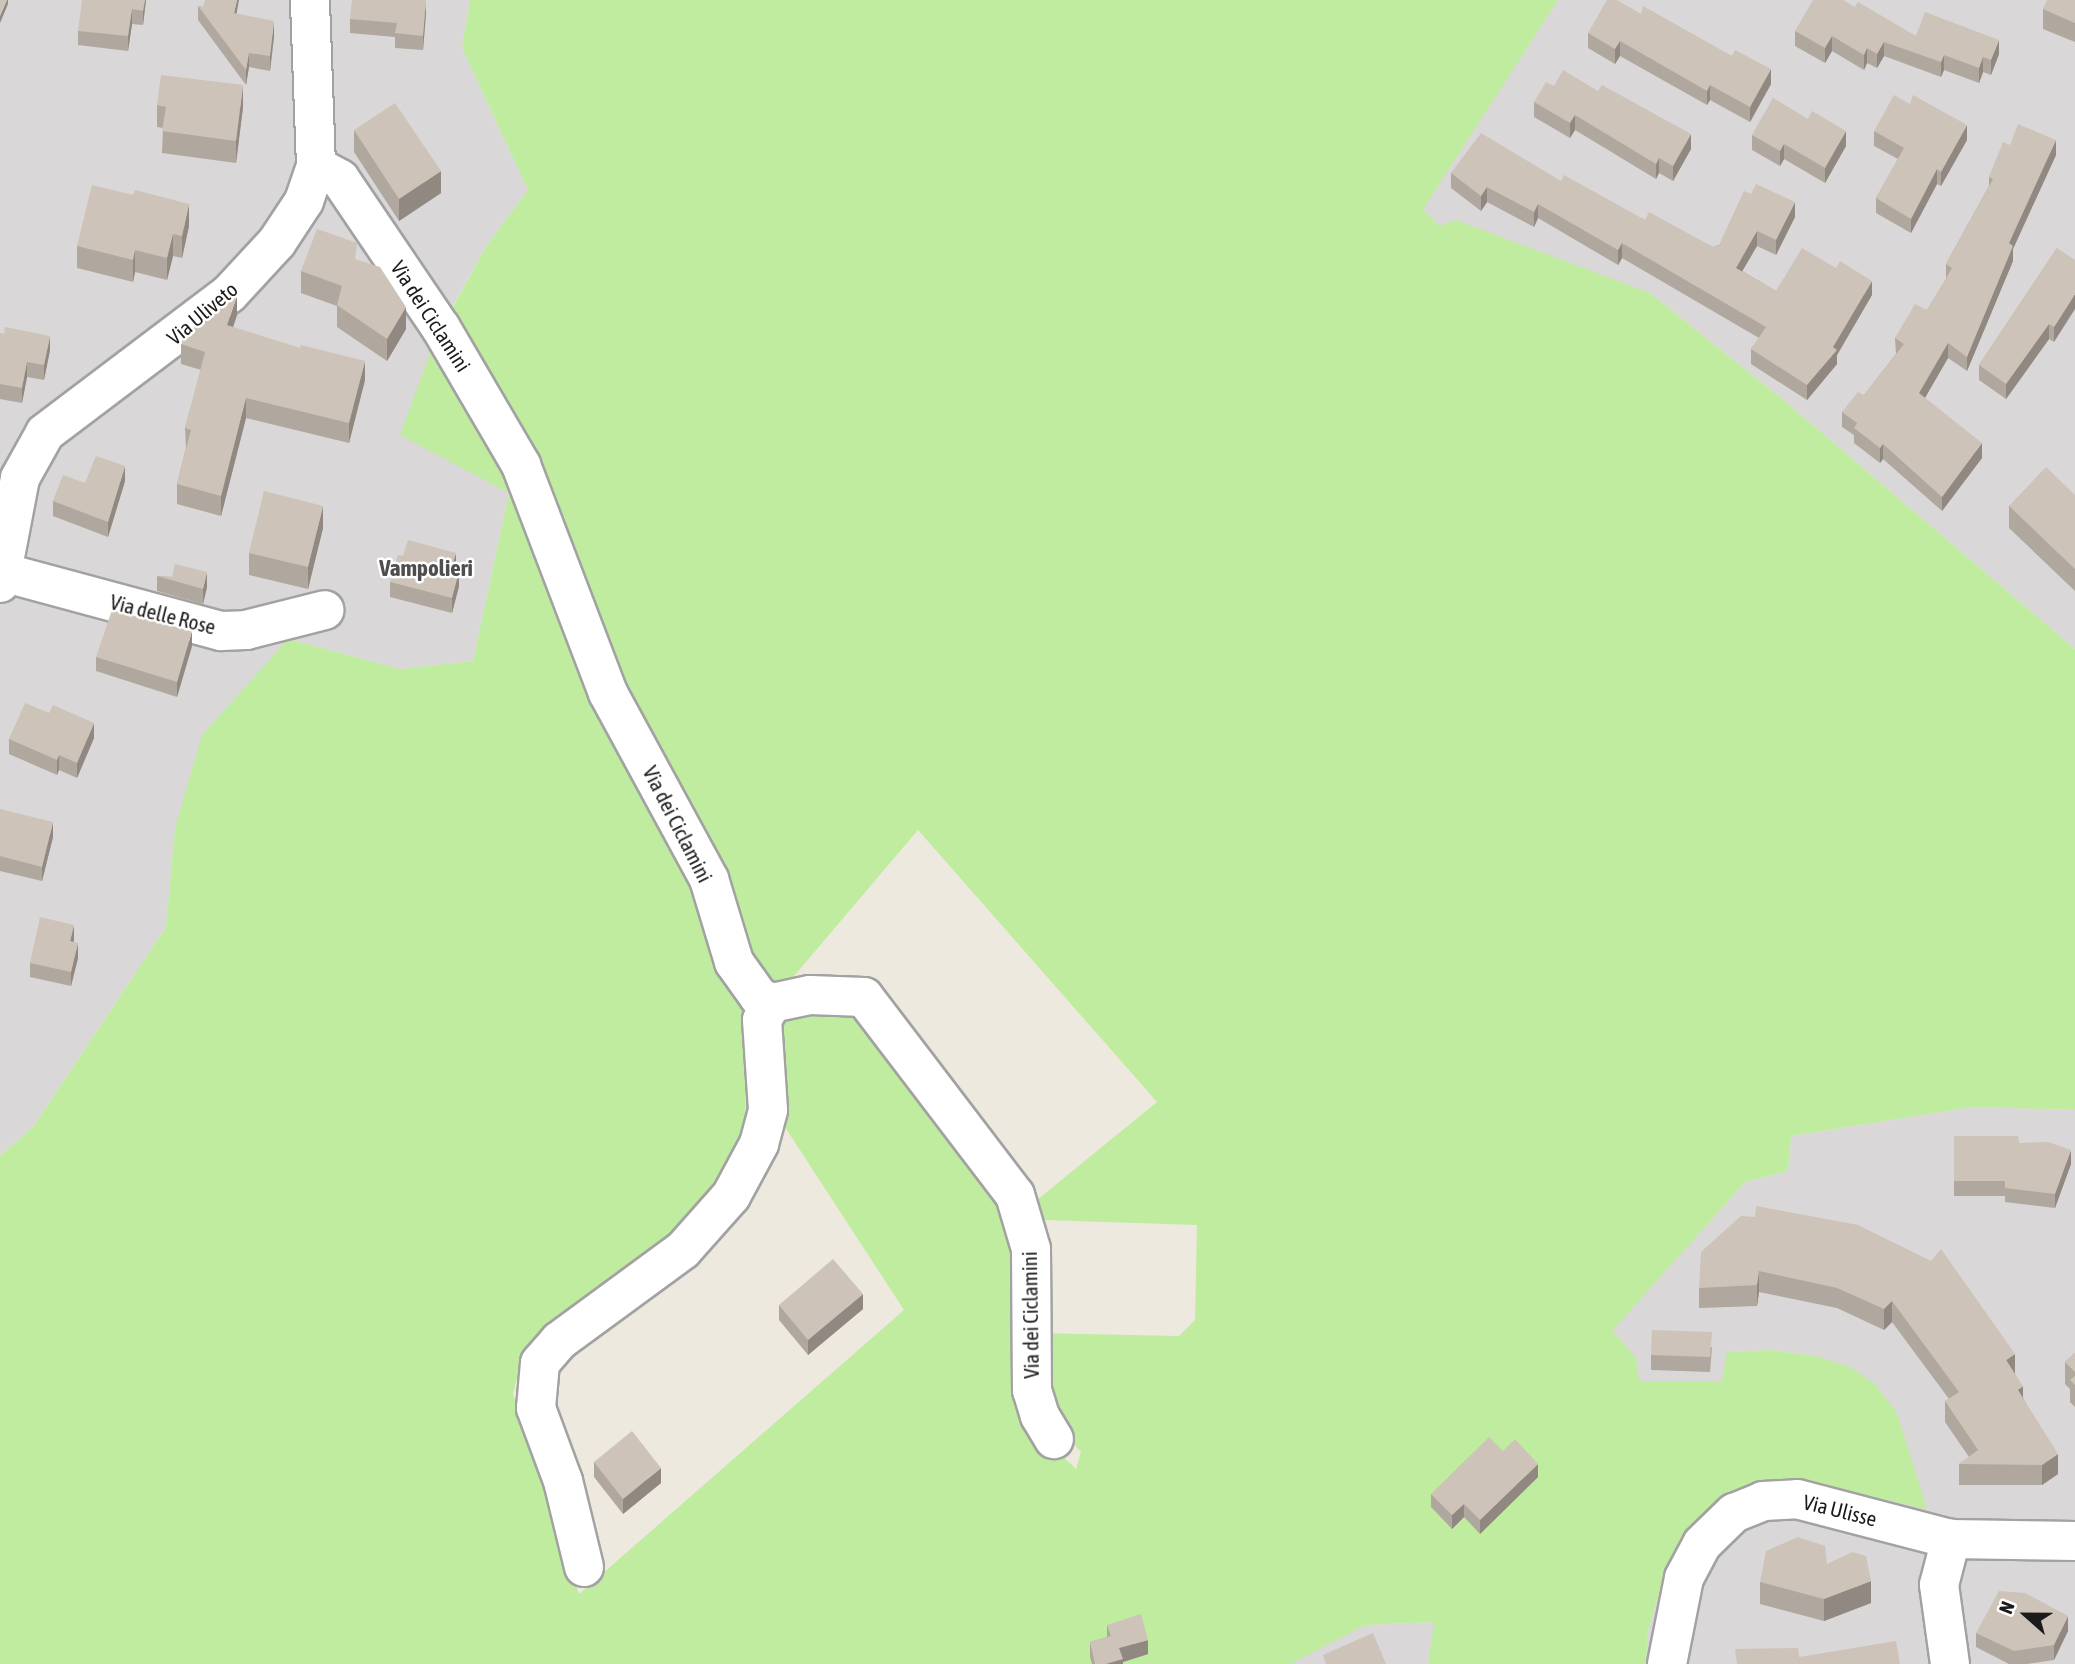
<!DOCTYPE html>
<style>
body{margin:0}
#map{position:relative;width:2075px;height:1664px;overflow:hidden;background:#ede9df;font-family:"Asap Condensed",sans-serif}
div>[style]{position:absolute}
.residential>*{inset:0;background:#d9d7d7}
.grass>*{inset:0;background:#c0eca0}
.roads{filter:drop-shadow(2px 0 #a2a2a2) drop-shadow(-2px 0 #a2a2a2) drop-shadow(0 2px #a2a2a2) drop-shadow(0 -2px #a2a2a2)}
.minor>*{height:38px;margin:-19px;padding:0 19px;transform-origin:19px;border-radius:19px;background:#fff}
.wall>*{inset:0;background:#b0a89e}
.shaded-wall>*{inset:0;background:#908881}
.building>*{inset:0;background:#cdc3b8}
span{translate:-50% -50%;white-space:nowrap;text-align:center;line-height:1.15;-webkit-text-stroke:5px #fff;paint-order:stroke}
.street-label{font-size:21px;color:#1b1b1b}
.neighbourhood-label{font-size:23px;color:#4e4e4e;font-weight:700}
.north{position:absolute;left:1991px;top:1580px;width:70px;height:70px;-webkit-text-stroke:5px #fff;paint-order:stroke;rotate:291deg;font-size:19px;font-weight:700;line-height:28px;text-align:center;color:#1b1b1b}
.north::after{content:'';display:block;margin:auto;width:24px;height:32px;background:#1b1b1b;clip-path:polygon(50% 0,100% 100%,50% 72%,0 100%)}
</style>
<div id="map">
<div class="residential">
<i style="clip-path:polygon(0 0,470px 0,462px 48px,528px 190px,485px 248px,436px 337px,509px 493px,473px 661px,400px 669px,288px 639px,175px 828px,166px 927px,33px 1127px,0 1156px)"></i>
<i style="clip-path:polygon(1558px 0,2075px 0,2075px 649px,1781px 398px,1650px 293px,1439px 226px,1422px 208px)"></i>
<i style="clip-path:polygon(1972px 1107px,2075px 1110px,2075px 1664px,1646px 1664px,1648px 1632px,1665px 1571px,1687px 1529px,1720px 1498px,1764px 1481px,1798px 1480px,1877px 1500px,1815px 1356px,1770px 1350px,1728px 1352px,1723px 1381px,1639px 1381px,1611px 1331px,1745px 1182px,1788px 1171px,1791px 1136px)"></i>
<i style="clip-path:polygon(1435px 1622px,1428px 1664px,1285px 1664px,1365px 1625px)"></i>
</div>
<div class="grass">
<i style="clip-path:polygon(470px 0,1558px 0,1423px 209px,1439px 226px,1456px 220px,1650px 293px,1781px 398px,2075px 649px,2075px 1110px,1972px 1107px,1791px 1136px,1788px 1171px,1745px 1182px,1612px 1331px,1636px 1357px,1639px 1381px,1722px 1381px,1727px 1352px,1770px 1350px,1815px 1356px,1850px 1367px,1875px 1384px,1897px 1413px,1927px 1509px,1798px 1480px,1764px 1481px,1720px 1498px,1687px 1529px,1665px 1571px,1648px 1632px,1646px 1664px,1428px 1664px,1434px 1622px,1365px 1625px,1290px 1664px,0 1664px,0 1156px,33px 1127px,166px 927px,175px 828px,202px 735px,288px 639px,400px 669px,473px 661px,509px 493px,400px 435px,436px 337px,518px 475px,750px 1015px,744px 1136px,710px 1195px,663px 1246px,522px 1359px,513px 1394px,579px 1594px,904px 1310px,779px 1118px,773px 1028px,808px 1006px,855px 1002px,1011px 1203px,1033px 1428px,1076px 1469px,1081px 1452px,1053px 1422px,1037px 1333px,1179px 1336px,1195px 1320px,1197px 1225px,1044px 1220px,1032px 1204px,1157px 1102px,918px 830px,783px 989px,763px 987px,446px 320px,485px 248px,528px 190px,462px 48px)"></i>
</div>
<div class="roads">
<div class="minor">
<i style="left:316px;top:166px;width:27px;rotate:28deg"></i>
<i style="left:340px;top:179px;width:180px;rotate:55.9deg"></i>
<i style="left:441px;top:328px;width:159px;rotate:59.7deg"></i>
<i style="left:521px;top:465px;width:244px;rotate:69.1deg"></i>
<i style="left:608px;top:693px;width:212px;rotate:61.5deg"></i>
<i style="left:709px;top:879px;width:87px;rotate:73.2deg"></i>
<i style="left:734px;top:962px;width:43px;rotate:54.5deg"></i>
<i style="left:759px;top:997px;width:14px;rotate:25deg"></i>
<i style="left:772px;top:1003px;width:39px;rotate:-12deg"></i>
<i style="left:810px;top:995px;width:54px;rotate:2.1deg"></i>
<i style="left:864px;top:997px;width:249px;rotate:52.7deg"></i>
<i style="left:1015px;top:1195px;width:56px;rotate:73.5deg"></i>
<i style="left:1031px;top:1249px;width:141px;rotate:89.6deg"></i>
<i style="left:1032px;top:1390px;width:27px;rotate:73deg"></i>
<i style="left:1040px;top:1416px;width:27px;rotate:59deg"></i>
<i style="left:2px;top:572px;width:227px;rotate:15.1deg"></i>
<i style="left:221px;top:631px;width:25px;rotate:-2deg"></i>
<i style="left:246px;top:630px;width:81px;rotate:-14.2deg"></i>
<i style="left:0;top:583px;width:107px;rotate:-79.2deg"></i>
<i style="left:20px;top:478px;width:51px;rotate:-60.9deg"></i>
<i style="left:45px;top:433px;width:231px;rotate:-37.1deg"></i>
<i style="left:229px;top:294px;width:71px;rotate:-47.3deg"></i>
<i style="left:277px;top:242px;width:49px;rotate:-56.6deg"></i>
<i style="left:304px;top:201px;width:37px;rotate:-71deg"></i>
<i style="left:316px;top:166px;width:166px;rotate:-92.1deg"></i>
<i style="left:584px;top:1567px;width:89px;rotate:-103.7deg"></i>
<i style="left:563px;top:1481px;width:78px;rotate:-110.3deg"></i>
<i style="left:536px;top:1408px;width:45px;rotate:-84.9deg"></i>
<i style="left:540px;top:1363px;width:29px;rotate:-49deg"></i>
<i style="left:559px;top:1341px;width:154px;rotate:-36.3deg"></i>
<i style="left:683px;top:1250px;width:72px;rotate:-48.4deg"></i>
<i style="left:731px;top:1196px;width:59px;rotate:-61.7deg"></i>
<i style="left:759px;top:1144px;width:35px;rotate:-75deg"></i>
<i style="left:768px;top:1110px;width:90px;rotate:-93.8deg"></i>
<i style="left:762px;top:1020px;width:20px;rotate:-60deg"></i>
<i style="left:1667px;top:1664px;width:88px;rotate:-78.8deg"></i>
<i style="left:1684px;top:1578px;width:38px;rotate:-62deg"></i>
<i style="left:1702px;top:1544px;width:45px;rotate:-44.1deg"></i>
<i style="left:1734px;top:1513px;width:31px;rotate:-22deg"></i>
<i style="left:1763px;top:1501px;width:34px;rotate:-3deg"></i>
<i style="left:1797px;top:1499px;width:159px;rotate:14.6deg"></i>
<i style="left:1951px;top:1539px;width:124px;rotate:0.9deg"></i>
<i style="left:1950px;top:1664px;width:80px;rotate:-97.9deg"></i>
<i style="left:1939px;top:1585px;width:48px;rotate:-75.4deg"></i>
</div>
</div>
<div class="wall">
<i style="clip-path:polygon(146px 0,143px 25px,132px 24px,128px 51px,78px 45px,78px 31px)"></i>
<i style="clip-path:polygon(2075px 0,2075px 42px,2043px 29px,2043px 9px)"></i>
<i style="clip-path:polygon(198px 6px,237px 14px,274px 36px,270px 71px,249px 67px,246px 85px,198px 20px)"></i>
<i style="clip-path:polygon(1855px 7px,1916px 36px,1999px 54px,1991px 75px,1983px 72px,1979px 83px,1944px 70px,1941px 77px,1884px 56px,1877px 68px,1867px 63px,1864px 70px,1832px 51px,1825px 63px,1795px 46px,1795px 31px)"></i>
<i style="clip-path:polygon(426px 13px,423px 50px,395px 48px,395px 37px,350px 33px,350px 19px)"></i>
<i style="clip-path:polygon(1641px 14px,1732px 56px,1771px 84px,1750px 122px,1710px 100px,1707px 105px,1620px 56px,1615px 64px,1588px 48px,1588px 33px)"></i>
<i style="clip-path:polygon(1554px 86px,1691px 149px,1673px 181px,1659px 173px,1656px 179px,1575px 130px,1570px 138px,1534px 117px,1534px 102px)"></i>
<i style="clip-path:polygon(157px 105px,243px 107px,236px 163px,162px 153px,163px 128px,157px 127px)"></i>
<i style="clip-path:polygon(354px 130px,441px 193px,399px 221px,354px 152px)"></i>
<i style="clip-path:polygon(1874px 131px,1967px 140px,1941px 186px,1937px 184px,1911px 233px,1876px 213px,1876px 198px,1898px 159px,1874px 146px)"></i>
<i style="clip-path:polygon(1752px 135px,1846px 146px,1825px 183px,1784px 159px,1780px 166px,1752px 150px)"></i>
<i style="clip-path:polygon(2010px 145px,2056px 155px,2013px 249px,2013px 261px,1967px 371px,1948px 358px,1925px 398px,1982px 458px,1942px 511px,1883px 459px,1880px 463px,1854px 443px,1854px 435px,1842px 427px,1842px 412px,1864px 395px,1896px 354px,1895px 338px,1927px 310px,1946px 279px,1946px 264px,1989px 186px,1989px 177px)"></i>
<i style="clip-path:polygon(1451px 173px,1561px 181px,1645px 220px,1713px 247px,1795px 217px,1776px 255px,1757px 246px,1742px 271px,1776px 291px,1872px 295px,1837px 355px,1837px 364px,1807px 400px,1751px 364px,1751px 349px,1759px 338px,1622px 258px,1618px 265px,1538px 218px,1534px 227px,1487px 202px,1481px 211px,1451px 188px)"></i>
<i style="clip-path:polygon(189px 226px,182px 258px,173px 256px,167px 280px,135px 272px,133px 282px,77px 268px,77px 246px)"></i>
<i style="clip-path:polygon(2057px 248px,2054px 342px,2049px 339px,2006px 399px,1979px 380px,1979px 365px)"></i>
<i style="clip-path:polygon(357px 260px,406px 329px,387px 361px,337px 327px,337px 306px,301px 293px,301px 271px)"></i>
<i style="clip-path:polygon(237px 315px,233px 327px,365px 380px,349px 443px,246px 418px,221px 516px,177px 504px,177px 484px,186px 448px,185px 428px,201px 370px,181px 364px,181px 344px)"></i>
<i style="clip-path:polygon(0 333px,50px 350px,44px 380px,27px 377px,22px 403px,0 399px)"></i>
<i style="clip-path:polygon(125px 481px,108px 537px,53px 516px,53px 501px,85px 483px)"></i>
<i style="clip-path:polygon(2075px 495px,2075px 591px,2009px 528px,2009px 506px)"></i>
<i style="clip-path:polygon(323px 528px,308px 589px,249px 575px,249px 553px)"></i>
<i style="clip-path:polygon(403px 556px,456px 567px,455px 570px,459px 586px,452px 613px,390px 597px,390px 582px)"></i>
<i style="clip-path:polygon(157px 576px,172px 577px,207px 587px,203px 604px,157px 591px)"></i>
<i style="clip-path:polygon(192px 646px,177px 697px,96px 671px,96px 657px)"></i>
<i style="clip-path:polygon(94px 738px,77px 778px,59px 770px,57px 775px,9px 754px,9px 739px)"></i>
<i style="clip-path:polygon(0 809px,53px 837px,42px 881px,0 871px)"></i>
<i style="clip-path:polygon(74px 940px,73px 942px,78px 958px,71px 986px,30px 977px,30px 963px)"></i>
<i style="clip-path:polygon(1954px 1136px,2019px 1143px,2071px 1164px,2055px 1208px,2005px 1202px,2005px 1196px,1954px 1196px)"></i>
<i style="clip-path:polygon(1755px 1217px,2015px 1374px,2023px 1397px,2058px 1474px,2042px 1485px,1959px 1485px,1959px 1464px,1969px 1457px,1945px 1422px,1945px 1401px,1949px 1399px,1892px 1322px,1884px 1330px,1837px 1308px,1759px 1292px,1757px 1306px,1699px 1308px,1699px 1288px)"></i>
<i style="clip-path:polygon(779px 1305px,863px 1309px,808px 1355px,779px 1320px)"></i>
<i style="clip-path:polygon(1712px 1347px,1710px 1372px,1651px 1370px,1651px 1355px)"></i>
<i style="clip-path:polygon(2075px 1353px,2075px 1407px,2070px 1402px,2070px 1389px,2065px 1384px,2065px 1362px)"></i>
<i style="clip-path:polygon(594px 1462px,661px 1483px,623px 1514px,594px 1477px)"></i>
<i style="clip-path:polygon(1538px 1477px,1480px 1534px,1464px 1517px,1452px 1529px,1431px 1507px,1431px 1494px)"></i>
<i style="clip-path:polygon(1827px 1564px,1871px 1603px,1824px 1621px,1760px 1604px,1760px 1582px)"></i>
<i style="clip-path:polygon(1107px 1625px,1148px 1654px,1123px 1662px,1123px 1664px,1092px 1664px,1090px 1657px,1090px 1642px,1107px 1637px)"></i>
<i style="clip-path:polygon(2068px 1631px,2054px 1660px,2027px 1664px,2009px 1664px,1976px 1647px,1976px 1633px)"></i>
</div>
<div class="shaded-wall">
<i style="clip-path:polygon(7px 0,8px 0,8px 4px,0 23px,0 16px)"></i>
<i style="clip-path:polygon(145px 0,146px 0,143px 25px,143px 11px)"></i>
<i style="clip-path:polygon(237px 0,239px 0,234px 28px,234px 13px)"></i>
<i style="clip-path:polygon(426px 0,426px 13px,423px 50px,423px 36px)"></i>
<i style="clip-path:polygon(132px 9px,132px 24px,128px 51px,128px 36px)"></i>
<i style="clip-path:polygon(274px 21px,274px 36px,270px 71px,270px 56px)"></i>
<i style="clip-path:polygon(1832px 36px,1832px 51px,1825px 63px,1825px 48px)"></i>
<i style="clip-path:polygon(1999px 40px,1999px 54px,1991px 75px,1991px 60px)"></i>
<i style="clip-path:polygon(1620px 41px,1620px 56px,1615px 64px,1615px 49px)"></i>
<i style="clip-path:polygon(1884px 42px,1884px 56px,1877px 68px,1877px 54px)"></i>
<i style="clip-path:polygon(1867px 48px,1867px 63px,1864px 70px,1864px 55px)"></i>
<i style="clip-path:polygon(249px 53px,249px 67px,246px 85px,246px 70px)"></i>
<i style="clip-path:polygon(1944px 55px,1944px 70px,1941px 77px,1941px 62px)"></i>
<i style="clip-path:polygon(1983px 57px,1983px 72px,1979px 83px,1979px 68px)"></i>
<i style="clip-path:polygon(1771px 69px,1771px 84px,1750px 122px,1750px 107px)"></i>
<i style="clip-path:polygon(243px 85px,243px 107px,236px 163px,236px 141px)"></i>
<i style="clip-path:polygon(1710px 85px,1710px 100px,1707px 105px,1707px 91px)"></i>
<i style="clip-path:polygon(1575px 115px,1575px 130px,1570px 138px,1570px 123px)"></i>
<i style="clip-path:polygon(1967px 125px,1967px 140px,1941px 186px,1941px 172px)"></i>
<i style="clip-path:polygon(1846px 131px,1846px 146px,1825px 183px,1825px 168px)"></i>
<i style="clip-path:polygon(1691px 134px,1691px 149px,1673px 181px,1673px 166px)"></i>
<i style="clip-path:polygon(2056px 140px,2056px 155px,2013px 249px,2013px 261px,1967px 371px,1967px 357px,2009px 243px)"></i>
<i style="clip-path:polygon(1784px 144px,1784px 159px,1780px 166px,1780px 151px)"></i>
<i style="clip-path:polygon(1659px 158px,1659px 173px,1656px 179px,1656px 164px)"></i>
<i style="clip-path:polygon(1937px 169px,1937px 184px,1911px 233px,1911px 219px)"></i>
<i style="clip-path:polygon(441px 171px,441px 193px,399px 221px,399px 199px)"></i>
<i style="clip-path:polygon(1487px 187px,1487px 202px,1481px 211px,1481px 196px)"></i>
<i style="clip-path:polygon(1795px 202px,1795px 217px,1776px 255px,1776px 240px)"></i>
<i style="clip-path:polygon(189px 204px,189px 226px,182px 258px,182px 236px)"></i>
<i style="clip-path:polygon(1538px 204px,1538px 218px,1534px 227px,1534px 212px)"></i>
<i style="clip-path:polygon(1757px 231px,1757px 246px,1736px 282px,1736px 268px)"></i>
<i style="clip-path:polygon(173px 234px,173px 256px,167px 280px,167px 258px)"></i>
<i style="clip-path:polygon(1622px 243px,1622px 258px,1618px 265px,1618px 250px)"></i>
<i style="clip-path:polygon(135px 250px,135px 272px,133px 282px,133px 260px)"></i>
<i style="clip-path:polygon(1872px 281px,1872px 295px,1837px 355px,1837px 364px,1807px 400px,1807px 385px,1833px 347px)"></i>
<i style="clip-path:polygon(2075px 294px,2075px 309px,2054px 342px,2054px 327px)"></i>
<i style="clip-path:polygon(237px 296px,237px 315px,227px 345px,227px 325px)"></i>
<i style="clip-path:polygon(406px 307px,406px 329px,387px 361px,387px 339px)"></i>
<i style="clip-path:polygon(2049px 324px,2049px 339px,2006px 399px,2006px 384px)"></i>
<i style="clip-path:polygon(50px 336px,50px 350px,44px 380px,44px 365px)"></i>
<i style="clip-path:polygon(1948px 343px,1948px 358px,1919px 408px,1919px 393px)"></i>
<i style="clip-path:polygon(365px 361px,365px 380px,349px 443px,349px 423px)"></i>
<i style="clip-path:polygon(27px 362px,27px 377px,22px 403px,22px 388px)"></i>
<i style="clip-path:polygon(246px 398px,246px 418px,221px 516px,221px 496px)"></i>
<i style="clip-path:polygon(1982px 443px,1982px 458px,1942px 511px,1942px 497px)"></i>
<i style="clip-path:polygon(1883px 444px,1883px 459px,1880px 463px,1880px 448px)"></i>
<i style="clip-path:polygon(125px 466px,125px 481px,108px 537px,108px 522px)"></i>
<i style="clip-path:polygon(323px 506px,323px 528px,308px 589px,308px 567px)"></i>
<i style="clip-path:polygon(456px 553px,456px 567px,451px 584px,451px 569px)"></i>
<i style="clip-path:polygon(459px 571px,459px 586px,452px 613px,452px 598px)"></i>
<i style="clip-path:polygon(207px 572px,207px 587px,203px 604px,203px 589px)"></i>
<i style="clip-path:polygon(192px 631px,192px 646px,177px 697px,177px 682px)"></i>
<i style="clip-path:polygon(94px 723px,94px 738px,77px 778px,77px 763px)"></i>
<i style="clip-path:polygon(59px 755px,59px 770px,57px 775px,57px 760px)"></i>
<i style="clip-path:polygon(53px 822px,53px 837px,42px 881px,42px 867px)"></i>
<i style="clip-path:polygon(74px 925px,74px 940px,70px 956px,70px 941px)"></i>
<i style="clip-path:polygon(78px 943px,78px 958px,71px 986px,71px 972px)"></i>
<i style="clip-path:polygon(2071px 1150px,2071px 1164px,2055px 1208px,2055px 1194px)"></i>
<i style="clip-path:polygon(1759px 1271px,1759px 1292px,1757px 1306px,1757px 1285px)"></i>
<i style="clip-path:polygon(863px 1294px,863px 1309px,808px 1355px,808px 1340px)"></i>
<i style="clip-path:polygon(1892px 1301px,1892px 1322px,1884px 1330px,1884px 1309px)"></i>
<i style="clip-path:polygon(2015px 1354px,2015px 1375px,2006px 1360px)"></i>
<i style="clip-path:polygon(2023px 1386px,2023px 1406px,2018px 1390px)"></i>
<i style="clip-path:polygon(2058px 1454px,2058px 1474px,2042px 1485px,2042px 1465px)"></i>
<i style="clip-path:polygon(1538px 1464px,1538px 1477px,1480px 1534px,1480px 1520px)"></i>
<i style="clip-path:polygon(661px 1468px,661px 1483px,623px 1514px,623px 1499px)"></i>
<i style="clip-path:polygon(1464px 1504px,1464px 1517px,1452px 1529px,1452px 1515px)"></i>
<i style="clip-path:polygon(1871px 1581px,1871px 1603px,1824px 1621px,1824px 1599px)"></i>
<i style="clip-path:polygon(2068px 1616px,2068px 1631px,2054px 1660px,2054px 1645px)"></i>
<i style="clip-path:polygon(1148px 1640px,1148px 1654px,1123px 1662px,1123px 1664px,1106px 1664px,1119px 1648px)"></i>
</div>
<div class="building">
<i style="clip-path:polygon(0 0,7px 0,0 16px)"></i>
<i style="clip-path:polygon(82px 0,145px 0,143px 11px,132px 9px,128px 36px,78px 31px)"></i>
<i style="clip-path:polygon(205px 0,237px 0,234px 13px,274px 21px,270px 56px,249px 53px,246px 70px,198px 6px,203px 7px)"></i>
<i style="clip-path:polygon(352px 0,426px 0,423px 36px,395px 33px,397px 23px,350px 19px)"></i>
<i style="clip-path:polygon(1607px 0,1617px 0,1641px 14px,1643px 6px,1732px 56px,1735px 50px,1771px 69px,1750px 107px,1710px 85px,1707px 91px,1620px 41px,1615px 49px,1588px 33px)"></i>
<i style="clip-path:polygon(1813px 0,1843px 0,1855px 7px,1858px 2px,1916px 36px,1925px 12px,1999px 40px,1991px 60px,1983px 57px,1979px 68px,1944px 55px,1941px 62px,1884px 42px,1877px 54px,1867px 48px,1864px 55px,1832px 36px,1825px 48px,1795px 31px)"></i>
<i style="clip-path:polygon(2047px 0,2075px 0,2075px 23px,2043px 9px)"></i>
<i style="clip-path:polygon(1563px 70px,1598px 91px,1602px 85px,1691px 134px,1673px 166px,1659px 158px,1656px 164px,1575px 115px,1570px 123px,1534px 102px,1546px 82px,1554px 86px)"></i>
<i style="clip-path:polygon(161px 75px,243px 85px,236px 141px,162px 131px,166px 107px,157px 105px)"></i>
<i style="clip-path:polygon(1894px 95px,1910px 104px,1913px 95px,1967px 125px,1941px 172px,1937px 169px,1911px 219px,1876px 198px,1904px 148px,1874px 131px)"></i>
<i style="clip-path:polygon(1773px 98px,1808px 119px,1812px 111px,1846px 131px,1825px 168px,1784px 144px,1780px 151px,1752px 135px)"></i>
<i style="clip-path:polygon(395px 103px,441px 171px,399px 199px,354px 130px)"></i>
<i style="clip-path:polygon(2018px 124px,2056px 140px,2009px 243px,2013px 246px,1967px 357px,1948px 343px,1919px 393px,1982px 443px,1942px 497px,1883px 444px,1880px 448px,1854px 428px,1857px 423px,1842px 412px,1858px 392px,1864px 395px,1904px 344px,1895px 338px,1915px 304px,1927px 310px,1952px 268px,1946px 264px,1993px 179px,1989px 177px,2003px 142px,2010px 145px)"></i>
<i style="clip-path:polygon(1481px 133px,1561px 181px,1564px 175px,1645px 220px,1649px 212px,1713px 247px,1719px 245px,1744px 191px,1751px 194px,1756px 184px,1795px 202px,1776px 240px,1757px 231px,1736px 268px,1776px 291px,1802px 248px,1836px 268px,1840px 261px,1872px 281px,1833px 347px,1837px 350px,1807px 385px,1751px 349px,1766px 327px,1622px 243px,1618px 250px,1538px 204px,1534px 212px,1487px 187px,1481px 196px,1451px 173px)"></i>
<i style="clip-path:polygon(92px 185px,133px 195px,135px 190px,189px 204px,182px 236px,173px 234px,167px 258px,135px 250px,133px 260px,77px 246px)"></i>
<i style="clip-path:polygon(317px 229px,357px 243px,355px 259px,380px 267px,406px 307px,387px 339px,337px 305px,342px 286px,301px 271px)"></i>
<i style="clip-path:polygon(2057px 248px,2075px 260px,2075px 294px,2054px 327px,2049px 324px,2006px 384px,1979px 365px)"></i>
<i style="clip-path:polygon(237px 296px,227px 325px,300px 348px,301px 345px,365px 361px,349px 423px,246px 398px,221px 496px,177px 484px,191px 430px,185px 428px,205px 352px,181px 344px,184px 335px)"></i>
<i style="clip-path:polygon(5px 327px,50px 336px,44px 365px,27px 362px,22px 388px,0 384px,0 333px,4px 334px)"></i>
<i style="clip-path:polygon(96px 456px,125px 466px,108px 522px,53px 501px,63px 475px,85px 483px)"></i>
<i style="clip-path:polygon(2046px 467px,2075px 495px,2075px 569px,2009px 506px)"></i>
<i style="clip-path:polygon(264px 491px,323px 506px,308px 567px,249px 553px)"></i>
<i style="clip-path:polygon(408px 540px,456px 553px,451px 569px,459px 571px,452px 598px,390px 582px,398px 555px,403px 556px)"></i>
<i style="clip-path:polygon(175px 564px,207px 572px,203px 589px,157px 576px,172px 577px)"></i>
<i style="clip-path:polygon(112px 610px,192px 631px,177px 682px,96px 657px)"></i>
<i style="clip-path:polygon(25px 703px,49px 713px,53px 705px,94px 723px,77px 763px,59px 755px,57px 760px,9px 739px)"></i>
<i style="clip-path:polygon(0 809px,53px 822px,42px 867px,0 856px)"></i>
<i style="clip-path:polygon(40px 917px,74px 925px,70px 941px,78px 943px,71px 972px,30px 963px)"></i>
<i style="clip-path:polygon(1954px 1136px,2018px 1136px,2019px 1143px,2048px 1142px,2071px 1150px,2055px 1194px,2005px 1188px,2005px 1181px,1954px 1181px)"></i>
<i style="clip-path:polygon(1756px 1206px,1858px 1225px,1931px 1261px,1941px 1249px,2015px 1354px,2006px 1360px,2023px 1386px,2018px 1390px,2058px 1454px,2042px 1465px,1959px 1464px,1978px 1450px,1945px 1401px,1959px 1392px,1892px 1301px,1884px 1309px,1837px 1288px,1759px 1271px,1757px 1285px,1699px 1288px,1701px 1252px,1741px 1216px,1755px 1217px)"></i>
<i style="clip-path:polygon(833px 1259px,863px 1294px,808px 1340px,779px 1305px)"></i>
<i style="clip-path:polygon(1652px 1330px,1712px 1332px,1710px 1357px,1651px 1355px)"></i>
<i style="clip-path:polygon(2075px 1353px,2075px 1372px,2065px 1362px)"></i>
<i style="clip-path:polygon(2075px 1376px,2075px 1385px,2070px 1380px)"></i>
<i style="clip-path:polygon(632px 1431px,661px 1468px,623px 1499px,594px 1462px)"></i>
<i style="clip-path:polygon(1489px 1437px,1503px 1451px,1515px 1439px,1538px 1464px,1480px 1520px,1464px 1504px,1452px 1515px,1431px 1494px)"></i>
<i style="clip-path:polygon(1798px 1537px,1825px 1546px,1827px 1564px,1852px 1552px,1866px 1556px,1871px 1581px,1824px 1599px,1760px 1582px,1766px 1551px)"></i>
<i style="clip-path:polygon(1999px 1591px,2025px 1593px,2068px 1616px,2054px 1645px,2014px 1651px,1976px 1633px)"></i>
<i style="clip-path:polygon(1141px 1614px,1148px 1640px,1119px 1648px,1123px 1659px,1106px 1664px,1095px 1664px,1090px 1642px,1111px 1636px,1107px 1625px)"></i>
<i style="clip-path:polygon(1373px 1633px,1386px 1664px,1326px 1664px,1323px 1655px)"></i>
<i style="clip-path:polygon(1896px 1641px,1900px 1664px,1737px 1664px,1735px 1649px,1798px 1648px,1799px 1657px)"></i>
</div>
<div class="street-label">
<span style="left:202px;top:313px;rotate:-40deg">Via Uliveto</span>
<span style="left:431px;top:316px;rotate:57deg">Via dei Ciclamini</span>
<span style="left:163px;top:614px;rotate:14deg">Via delle Rose</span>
<span style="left:678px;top:824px;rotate:63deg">Via dei Ciclamini</span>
<span style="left:1030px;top:1315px;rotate:-91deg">Via dei Ciclamini</span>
<span style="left:1840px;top:1510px;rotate:14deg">Via Ulisse</span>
</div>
<div class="neighbourhood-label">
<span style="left:426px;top:568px">Vampolieri</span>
</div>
<div class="north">N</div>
</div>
